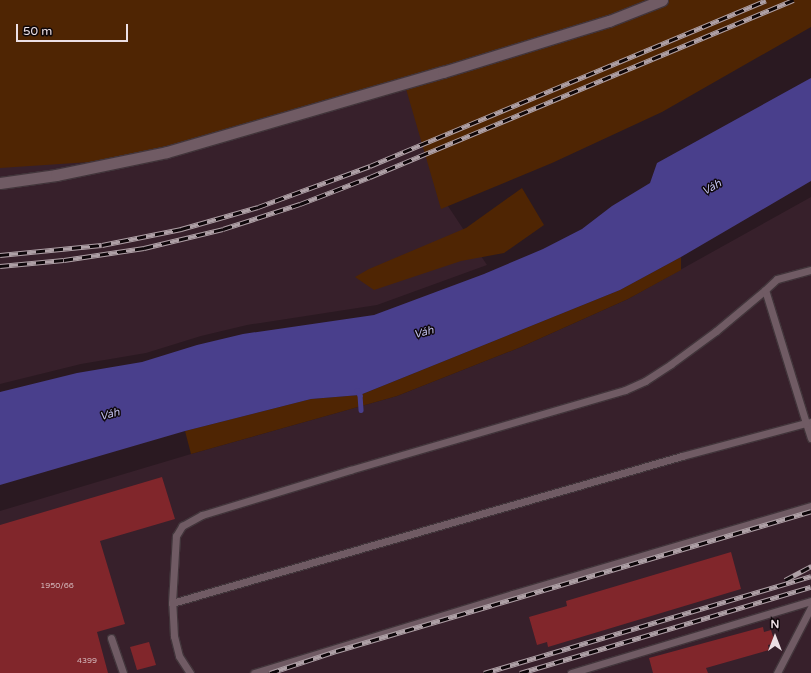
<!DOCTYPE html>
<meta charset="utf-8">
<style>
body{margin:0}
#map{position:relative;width:811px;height:673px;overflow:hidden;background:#2a1921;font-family:"Varela Round",sans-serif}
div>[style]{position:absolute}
.built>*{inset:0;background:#37202b}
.green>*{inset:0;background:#4f2503}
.water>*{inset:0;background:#493f8c}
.stream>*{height:4.5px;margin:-2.25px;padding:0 2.25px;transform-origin:2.25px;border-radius:2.25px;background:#493f8c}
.building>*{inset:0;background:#81262b}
.roads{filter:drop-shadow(1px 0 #42353b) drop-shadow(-1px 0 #42353b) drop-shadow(0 1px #42353b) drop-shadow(0 -1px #42353b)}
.service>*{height:7px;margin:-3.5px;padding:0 3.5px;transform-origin:3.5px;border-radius:3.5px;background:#705b64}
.tertiary>*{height:11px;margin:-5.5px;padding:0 5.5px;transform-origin:5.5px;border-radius:5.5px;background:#705b64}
.rail>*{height:4.5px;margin-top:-2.25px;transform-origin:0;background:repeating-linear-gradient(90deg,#0e070a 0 9px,#aea0a6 0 18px);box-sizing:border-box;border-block:1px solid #aea0a6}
span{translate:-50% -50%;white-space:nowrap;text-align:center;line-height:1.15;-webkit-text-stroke:3px #0e070a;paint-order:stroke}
.number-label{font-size:8px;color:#d1b2b6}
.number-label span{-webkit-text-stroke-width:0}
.water-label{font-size:11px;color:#c1c0ec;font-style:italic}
.north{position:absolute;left:755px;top:617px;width:40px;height:40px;-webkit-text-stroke:3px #0e070a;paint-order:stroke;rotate:0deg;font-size:11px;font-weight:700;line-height:16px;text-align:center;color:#ece0e5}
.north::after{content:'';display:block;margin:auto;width:14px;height:18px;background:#ece0e5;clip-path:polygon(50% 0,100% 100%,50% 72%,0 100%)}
.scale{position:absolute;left:16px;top:24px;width:112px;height:18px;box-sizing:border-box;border:2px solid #ece0e5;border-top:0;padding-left:5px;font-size:12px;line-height:14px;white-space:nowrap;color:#ece0e5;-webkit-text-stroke:3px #0e070a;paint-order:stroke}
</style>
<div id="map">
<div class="built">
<i style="clip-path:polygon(407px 73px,444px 200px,487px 265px,377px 305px,247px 325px,201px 336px,146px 353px,81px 364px,0 384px,0 159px)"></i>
<i style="clip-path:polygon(811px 197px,811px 673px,0 673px,0 511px,191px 454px,397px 396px,521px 347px,628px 299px)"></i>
</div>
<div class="green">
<i style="clip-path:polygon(0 0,811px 0,811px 27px,662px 112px,552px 163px,441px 209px,404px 82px,145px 154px,90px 162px,0 168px)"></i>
<i style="clip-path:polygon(522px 188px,544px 225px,504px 253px,461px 261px,374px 290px,355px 277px,369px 269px,466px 228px)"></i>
<i style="clip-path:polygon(681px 257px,681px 270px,628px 299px,521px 347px,397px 396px,191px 454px,185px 431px,311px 399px,360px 395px,620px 290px)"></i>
</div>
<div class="water">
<i style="clip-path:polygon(811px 78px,811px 181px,681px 257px,620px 290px,360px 395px,311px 399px,185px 431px,0 485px,0 392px,77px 373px,142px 362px,197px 345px,243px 334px,374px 315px,484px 274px,543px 249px,582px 229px,612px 206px,650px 183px,657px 163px)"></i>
</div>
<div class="stream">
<i style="left:357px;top:390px;width:6px;rotate:59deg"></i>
<i style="left:360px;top:395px;width:15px;rotate:86deg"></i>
</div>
<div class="building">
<i style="clip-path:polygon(162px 477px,175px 519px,100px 541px,125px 624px,97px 632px,108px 673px,0 673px,0 525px)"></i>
<i style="clip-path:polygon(731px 552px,741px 589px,548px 647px,547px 642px,537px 645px,529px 617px,567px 606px,566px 601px)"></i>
<i style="clip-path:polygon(763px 627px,764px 632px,771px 630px,775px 643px,768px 645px,769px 650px,706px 668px,708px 673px,653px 673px,649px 658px)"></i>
<i style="clip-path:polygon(149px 642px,156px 665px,137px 670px,130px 647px)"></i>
</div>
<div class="roads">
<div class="service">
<i style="left:811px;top:422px;width:5px;rotate:169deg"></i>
<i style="left:806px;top:423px;width:16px;rotate:72deg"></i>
<i style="left:172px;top:603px;width:67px;rotate:-86.6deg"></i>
<i style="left:176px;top:536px;width:12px;rotate:-59deg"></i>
<i style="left:182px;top:526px;width:23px;rotate:-29deg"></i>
<i style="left:202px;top:515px;width:155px;rotate:-16.9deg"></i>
<i style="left:350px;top:470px;width:286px;rotate:-16.2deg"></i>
<i style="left:625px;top:390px;width:22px;rotate:-24deg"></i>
<i style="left:645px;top:381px;width:31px;rotate:-33deg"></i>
<i style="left:671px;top:364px;width:56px;rotate:-36.3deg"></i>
<i style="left:716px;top:331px;width:64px;rotate:-39.9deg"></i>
<i style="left:111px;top:638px;width:37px;rotate:71deg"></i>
<i style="left:190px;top:673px;width:20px;rotate:-123deg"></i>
<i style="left:179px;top:656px;width:21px;rotate:-104deg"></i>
<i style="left:174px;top:636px;width:33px;rotate:-93deg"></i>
<i style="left:172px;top:603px;width:531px;rotate:-16.08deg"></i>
<i style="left:682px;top:456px;width:128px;rotate:-14.9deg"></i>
<i style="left:806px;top:423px;width:139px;rotate:-107.1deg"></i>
<i style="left:765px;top:290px;width:16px;rotate:-43deg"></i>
<i style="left:777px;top:279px;width:35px;rotate:-15deg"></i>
<i style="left:254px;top:673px;width:270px;rotate:-17deg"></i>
<i style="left:512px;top:594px;width:312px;rotate:-16.4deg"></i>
<i style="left:571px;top:673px;width:251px;rotate:-16.7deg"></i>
<i style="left:777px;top:673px;width:74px;rotate:-62.7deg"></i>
</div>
<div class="tertiary">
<i style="left:0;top:183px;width:57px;rotate:-8.1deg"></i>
<i style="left:56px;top:175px;width:113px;rotate:-11.7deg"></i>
<i style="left:167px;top:152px;width:287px;rotate:-16.2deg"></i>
<i style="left:443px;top:72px;width:174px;rotate:-17.1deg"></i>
<i style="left:609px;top:21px;width:57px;rotate:-21.6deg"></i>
</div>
</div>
<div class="rail">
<i style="left:0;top:255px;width:102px;rotate:-5.6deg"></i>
<i style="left:102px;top:245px;width:81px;rotate:-11.4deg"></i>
<i style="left:181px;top:229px;width:80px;rotate:-15.9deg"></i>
<i style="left:258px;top:207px;width:119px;rotate:-20.1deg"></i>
<i style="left:370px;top:166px;width:429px;rotate:-22.7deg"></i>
<i style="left:0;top:266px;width:64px;rotate:-5.4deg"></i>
<i style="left:64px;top:260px;width:81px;rotate:-8.5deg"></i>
<i style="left:144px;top:248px;width:81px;rotate:-13.5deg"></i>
<i style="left:223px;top:229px;width:81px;rotate:-18deg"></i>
<i style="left:300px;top:204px;width:75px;rotate:-21.1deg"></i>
<i style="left:370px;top:177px;width:459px;rotate:-22.7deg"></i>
<i style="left:785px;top:580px;width:30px;rotate:-28deg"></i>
<i style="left:270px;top:673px;width:70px;rotate:-18.4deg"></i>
<i style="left:336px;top:651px;width:495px;rotate:-16.4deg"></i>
<i style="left:484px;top:673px;width:341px;rotate:-16.5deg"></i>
<i style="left:520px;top:673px;width:303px;rotate:-16.5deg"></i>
</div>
<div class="number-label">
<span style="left:57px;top:586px">1950/66</span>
<span style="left:87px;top:661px">4399</span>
</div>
<div class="water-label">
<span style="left:712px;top:188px;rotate:-30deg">Váh</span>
<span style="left:424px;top:333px;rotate:-15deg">Váh</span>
<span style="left:110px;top:415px;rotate:-15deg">Váh</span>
</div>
<div class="north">N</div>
<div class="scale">50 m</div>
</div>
